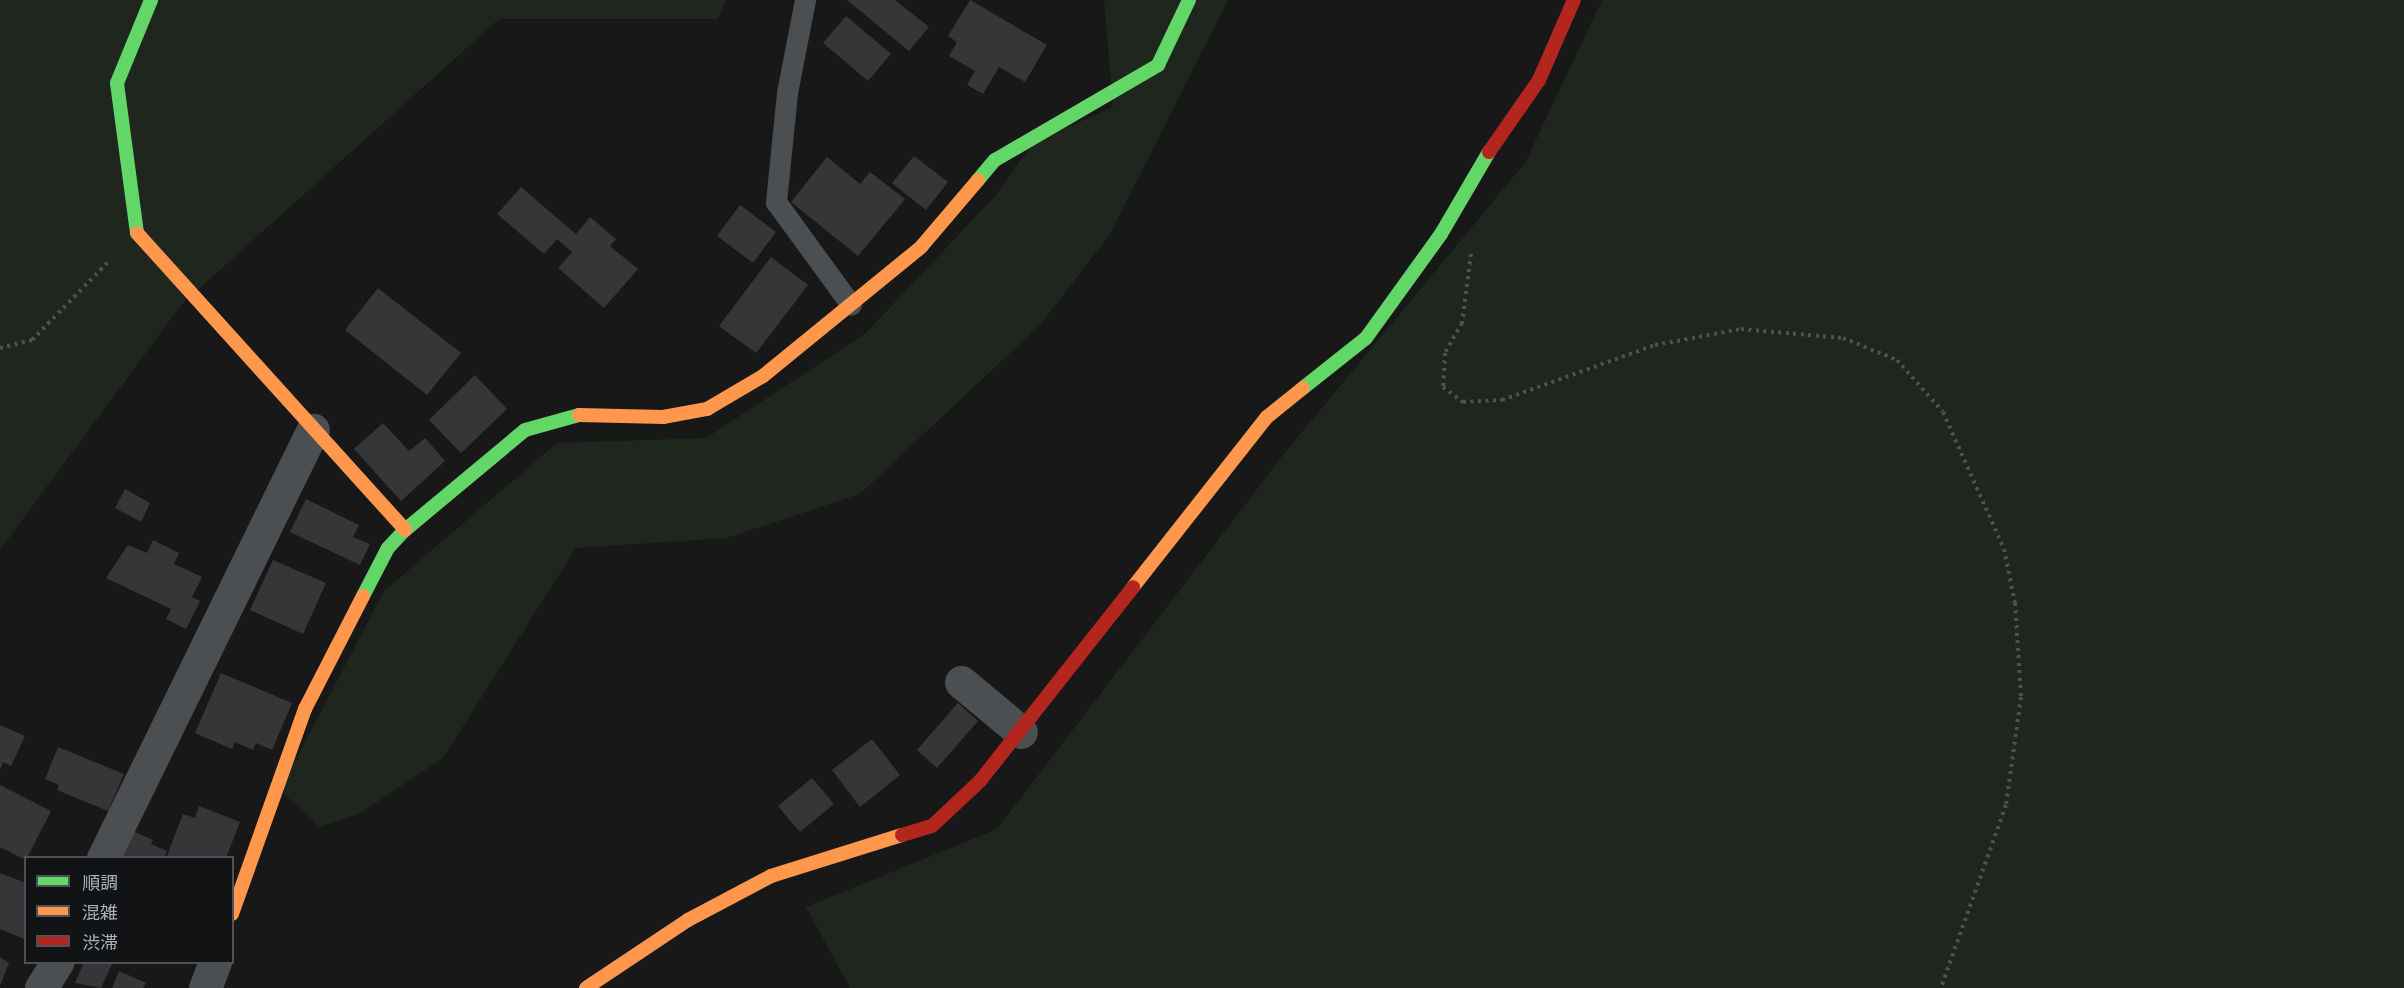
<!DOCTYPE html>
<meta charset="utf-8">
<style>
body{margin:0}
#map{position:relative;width:2404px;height:988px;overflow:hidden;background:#181819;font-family:Karla,"Noto Sans JP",sans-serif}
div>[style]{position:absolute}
.green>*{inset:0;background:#1e261e}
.building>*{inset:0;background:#363638}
.path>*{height:4px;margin-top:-2px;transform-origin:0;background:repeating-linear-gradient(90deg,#4e5053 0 3px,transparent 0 7.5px)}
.lane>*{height:21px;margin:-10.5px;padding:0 10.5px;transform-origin:10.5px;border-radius:10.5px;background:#4c4f52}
.street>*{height:33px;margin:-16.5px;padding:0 16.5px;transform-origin:16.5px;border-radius:16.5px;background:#4c4f52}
.fast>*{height:14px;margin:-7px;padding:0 7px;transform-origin:7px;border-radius:7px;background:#63d668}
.slow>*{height:14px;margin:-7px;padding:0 7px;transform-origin:7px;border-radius:7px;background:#ff974d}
.jam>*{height:14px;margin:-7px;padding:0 7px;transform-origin:7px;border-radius:7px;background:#b3261e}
span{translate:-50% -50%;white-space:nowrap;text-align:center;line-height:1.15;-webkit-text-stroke:6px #121315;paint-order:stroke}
.legend{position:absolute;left:24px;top:856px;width:210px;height:108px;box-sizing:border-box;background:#121315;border:2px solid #4e5257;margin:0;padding:8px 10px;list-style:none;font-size:18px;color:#a9b1ba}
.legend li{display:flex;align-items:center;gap:12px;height:30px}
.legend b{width:30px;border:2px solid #4e5257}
</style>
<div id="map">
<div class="green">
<i style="clip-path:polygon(0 0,726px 0,718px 19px,499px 19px,182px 304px,0 550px)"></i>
<i style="clip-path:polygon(1104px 0,1228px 0,1110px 234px,1041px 324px,860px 494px,727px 538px,576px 548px,443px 758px,359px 814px,319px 827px,280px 790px,384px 591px,557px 443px,706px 438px,865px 334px,995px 196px,1034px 142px,1113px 107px)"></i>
<i style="clip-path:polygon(1602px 0,2404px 0,2404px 988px,850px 988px,806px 907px,997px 829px,1287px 450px,1525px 163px)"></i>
</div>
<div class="building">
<i style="clip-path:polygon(847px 0,895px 0,929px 27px,909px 51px)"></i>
<i style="clip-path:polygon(970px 0,1047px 45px,1025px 82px,999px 67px,983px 94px,967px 85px,975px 71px,949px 56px,957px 42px,948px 36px)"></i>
<i style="clip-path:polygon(846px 16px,891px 54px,868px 81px,823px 43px)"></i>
<i style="clip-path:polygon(914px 156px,948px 182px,926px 210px,892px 183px)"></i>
<i style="clip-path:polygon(827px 157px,860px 184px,870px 172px,905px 199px,858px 256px,791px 202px)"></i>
<i style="clip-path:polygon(521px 187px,576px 234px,590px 217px,616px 239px,610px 246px,638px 269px,604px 308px,558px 268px,572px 252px,557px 239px,544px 254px,497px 214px)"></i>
<i style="clip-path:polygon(740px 205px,776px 232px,753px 263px,717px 236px)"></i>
<i style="clip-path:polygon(771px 257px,808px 285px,756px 353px,719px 326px)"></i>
<i style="clip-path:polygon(378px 288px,461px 353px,427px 395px,345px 330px)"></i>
<i style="clip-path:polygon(475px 375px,507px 409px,461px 453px,429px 420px)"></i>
<i style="clip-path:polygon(383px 423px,409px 451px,425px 438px,445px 461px,401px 501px,354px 449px)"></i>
<i style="clip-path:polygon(125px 489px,150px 503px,141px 522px,115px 508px)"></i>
<i style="clip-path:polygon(306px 499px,359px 525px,353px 537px,370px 544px,360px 565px,290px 532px)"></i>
<i style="clip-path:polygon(153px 540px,179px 553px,174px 564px,202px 577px,192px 597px,200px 601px,186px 629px,166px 619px,171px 609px,106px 578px,128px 545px,147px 553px)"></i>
<i style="clip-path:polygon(273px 560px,326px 583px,303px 634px,250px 610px)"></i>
<i style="clip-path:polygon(221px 673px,292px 703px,272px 750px,256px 743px,253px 750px,235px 742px,232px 749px,195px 733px)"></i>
<i style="clip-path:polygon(958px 703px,978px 721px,937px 768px,917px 750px)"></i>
<i style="clip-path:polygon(0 725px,25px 736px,11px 766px,3px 762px,0 770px)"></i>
<i style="clip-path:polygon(872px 739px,900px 775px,860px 807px,832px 770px)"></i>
<i style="clip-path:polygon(58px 747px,124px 774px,108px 811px,57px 790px,59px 785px,45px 779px)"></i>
<i style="clip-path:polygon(812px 778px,834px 804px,800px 832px,778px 806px)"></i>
<i style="clip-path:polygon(0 785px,51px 811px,26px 860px,0 847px)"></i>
<i style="clip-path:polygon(199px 806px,240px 822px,226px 858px,166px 858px,183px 814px,195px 818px)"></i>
<i style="clip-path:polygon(130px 830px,153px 840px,151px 844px,167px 851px,164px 858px,119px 858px)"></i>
<i style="clip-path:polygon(0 873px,26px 883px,24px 939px,0 929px)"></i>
<i style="clip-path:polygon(0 957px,9px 963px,0 986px)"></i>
<i style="clip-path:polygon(84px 962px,113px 962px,101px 988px,75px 983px)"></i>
<i style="clip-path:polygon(119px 971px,146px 983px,143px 988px,112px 988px)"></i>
</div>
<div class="path">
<i style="left:1471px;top:254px;width:70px;rotate:97.4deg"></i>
<i style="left:1462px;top:323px;width:34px;rotate:120deg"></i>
<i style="left:1445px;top:353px;width:34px;rotate:93deg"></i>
<i style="left:1443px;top:387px;width:25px;rotate:37deg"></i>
<i style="left:1463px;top:402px;width:39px;rotate:-3deg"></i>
<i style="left:1502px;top:400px;width:163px;rotate:-19.8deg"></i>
<i style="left:1655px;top:345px;width:87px;rotate:-10.5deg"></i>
<i style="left:1741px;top:329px;width:102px;rotate:5deg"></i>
<i style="left:1843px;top:338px;width:58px;rotate:22.2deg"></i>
<i style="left:1897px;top:360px;width:69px;rotate:48.5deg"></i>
<i style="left:1943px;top:412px;width:150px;rotate:66deg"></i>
<i style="left:2004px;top:549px;width:55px;rotate:78.5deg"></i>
<i style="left:2015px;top:603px;width:94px;rotate:86.3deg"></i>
<i style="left:2021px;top:697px;width:109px;rotate:97.9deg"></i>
<i style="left:2006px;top:805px;width:194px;rotate:109.6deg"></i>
<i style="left:0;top:348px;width:33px;rotate:-14deg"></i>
<i style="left:32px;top:340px;width:113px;rotate:-45.7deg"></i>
</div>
<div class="lane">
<i style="left:805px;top:0;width:95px;rotate:101deg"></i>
<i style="left:787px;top:93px;width:110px;rotate:95.8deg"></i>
<i style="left:776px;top:202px;width:127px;rotate:53.9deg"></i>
</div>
<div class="street">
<i style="left:961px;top:682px;width:78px;rotate:39.8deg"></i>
<i style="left:103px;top:858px;width:477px;rotate:-63.9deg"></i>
<i style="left:41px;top:988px;width:31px;rotate:-58deg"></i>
<i style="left:205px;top:988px;width:28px;rotate:-69deg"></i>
</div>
<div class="fast">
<i style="left:978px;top:180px;width:26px;rotate:-50deg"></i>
<i style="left:995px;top:160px;width:189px;rotate:-30.2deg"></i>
<i style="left:1158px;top:65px;width:72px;rotate:-64.5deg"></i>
<i style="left:137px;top:233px;width:151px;rotate:-97.6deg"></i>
<i style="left:117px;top:83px;width:90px;rotate:-67.7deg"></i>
<i style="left:1303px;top:388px;width:80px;rotate:-38.4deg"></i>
<i style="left:1366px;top:338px;width:128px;rotate:-54.2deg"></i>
<i style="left:1441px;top:234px;width:95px;rotate:-59.7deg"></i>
<i style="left:363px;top:596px;width:54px;rotate:-62.5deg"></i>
<i style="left:388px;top:548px;width:25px;rotate:-47deg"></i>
<i style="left:405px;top:530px;width:156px;rotate:-39.8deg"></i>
<i style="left:525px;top:430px;width:56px;rotate:-15.5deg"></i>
</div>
<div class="slow">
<i style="left:137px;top:233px;width:400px;rotate:47.9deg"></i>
<i style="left:579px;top:415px;width:84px;rotate:1.4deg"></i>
<i style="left:663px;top:417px;width:45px;rotate:-10.3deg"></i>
<i style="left:707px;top:409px;width:65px;rotate:-30.5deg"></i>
<i style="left:763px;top:376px;width:204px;rotate:-39.2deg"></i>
<i style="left:921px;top:247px;width:88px;rotate:-49.6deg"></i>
<i style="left:1133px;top:587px;width:216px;rotate:-51.8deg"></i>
<i style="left:1267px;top:417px;width:46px;rotate:-38.9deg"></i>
<i style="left:232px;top:914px;width:218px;rotate:-70.4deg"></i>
<i style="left:305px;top:709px;width:127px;rotate:-62.8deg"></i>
<i style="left:586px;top:988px;width:123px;rotate:-33.7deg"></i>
<i style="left:688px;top:920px;width:94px;rotate:-27.9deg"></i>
<i style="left:771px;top:876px;width:137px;rotate:-17.4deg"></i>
</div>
<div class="jam">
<i style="left:1489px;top:152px;width:88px;rotate:-55.2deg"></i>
<i style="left:1539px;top:80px;width:87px;rotate:-66.4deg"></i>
<i style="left:902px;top:835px;width:31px;rotate:-17deg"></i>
<i style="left:932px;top:826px;width:66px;rotate:-43.2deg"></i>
<i style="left:980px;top:781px;width:247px;rotate:-51.7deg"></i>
</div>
<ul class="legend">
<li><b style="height:8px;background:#63d668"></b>順調</li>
<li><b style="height:8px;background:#ff974d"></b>混雑</li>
<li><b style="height:8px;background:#b3261e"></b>渋滞</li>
</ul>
</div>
